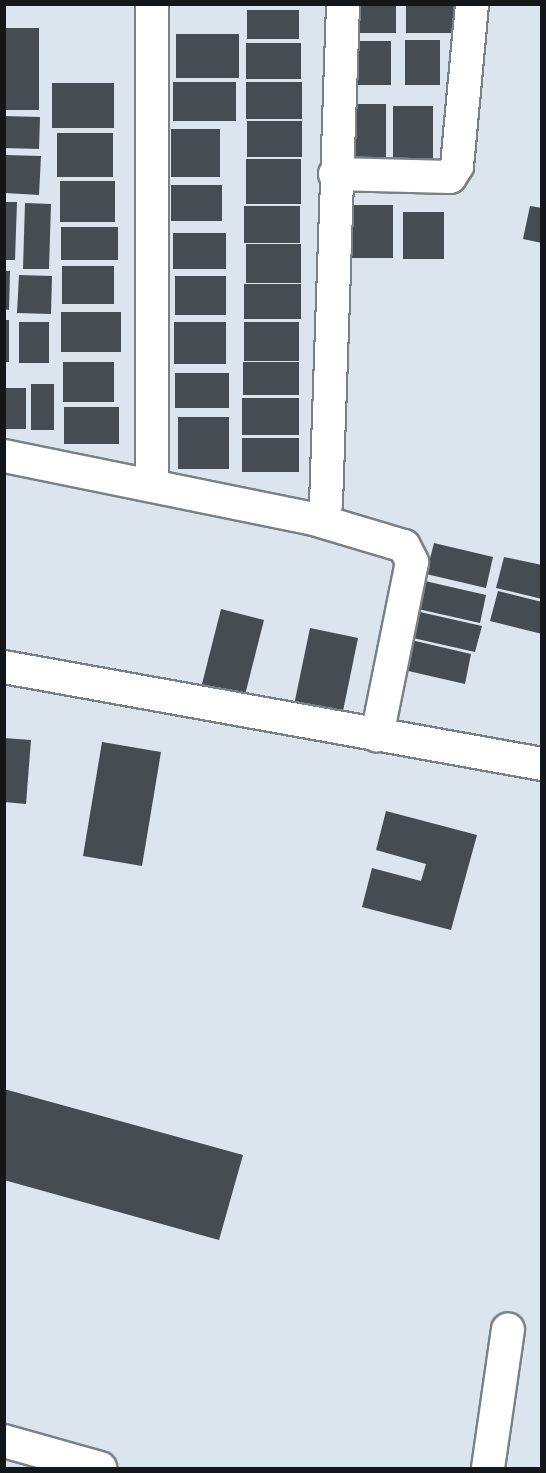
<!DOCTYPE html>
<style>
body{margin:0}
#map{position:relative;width:546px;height:1473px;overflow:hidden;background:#dce5ed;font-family:"Work Sans",sans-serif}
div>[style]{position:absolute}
.building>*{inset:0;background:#454c52}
.roads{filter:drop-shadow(2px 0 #798188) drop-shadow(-2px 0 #798188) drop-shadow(0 2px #798188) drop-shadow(0 -2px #798188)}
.minor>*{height:32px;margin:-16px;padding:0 16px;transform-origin:16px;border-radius:16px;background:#fff}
span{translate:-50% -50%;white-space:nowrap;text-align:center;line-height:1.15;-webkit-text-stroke:6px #e9f2fa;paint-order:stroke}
.frame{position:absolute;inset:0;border:6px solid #131719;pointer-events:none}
</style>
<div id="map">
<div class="building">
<i style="clip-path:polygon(349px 4px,396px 4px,396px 33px,349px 33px)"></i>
<i style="clip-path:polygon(406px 4px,460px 4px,460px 33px,406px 33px)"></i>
<i style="clip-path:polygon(247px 10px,299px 10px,299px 39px,247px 39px)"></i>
<i style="clip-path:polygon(4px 28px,39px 28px,39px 110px,4px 110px)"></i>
<i style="clip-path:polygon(176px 34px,239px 34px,239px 78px,176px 78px)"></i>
<i style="clip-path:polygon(405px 40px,440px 40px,440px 85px,405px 85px)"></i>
<i style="clip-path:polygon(345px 41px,391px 41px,391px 85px,345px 85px)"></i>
<i style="clip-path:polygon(246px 43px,301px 43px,301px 79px,246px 79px)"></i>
<i style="clip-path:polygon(173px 82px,236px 82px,236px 121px,173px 121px)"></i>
<i style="clip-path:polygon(246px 82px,302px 82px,302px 119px,246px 119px)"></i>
<i style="clip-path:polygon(52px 83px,114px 83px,114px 128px,52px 128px)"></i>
<i style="clip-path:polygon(346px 104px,386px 104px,386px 165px,346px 165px)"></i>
<i style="clip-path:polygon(393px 106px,433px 106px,433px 169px,393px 169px)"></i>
<i style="clip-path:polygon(4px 116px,40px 117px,39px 149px,4px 148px)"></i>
<i style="clip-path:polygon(247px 121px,302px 121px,302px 157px,247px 157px)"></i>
<i style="clip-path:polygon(171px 129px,220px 129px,220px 177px,171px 177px)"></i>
<i style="clip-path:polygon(57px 133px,113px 133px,113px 177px,57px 177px)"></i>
<i style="clip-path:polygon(5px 155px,41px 156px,39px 195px,5px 193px)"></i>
<i style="clip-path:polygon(246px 159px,301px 159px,301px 204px,246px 204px)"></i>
<i style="clip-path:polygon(60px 181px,115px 181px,115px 222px,60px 222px)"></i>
<i style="clip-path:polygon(171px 185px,222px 185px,222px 221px,171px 221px)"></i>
<i style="clip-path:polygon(4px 202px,17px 202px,15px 260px,4px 260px)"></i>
<i style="clip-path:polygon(25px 203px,51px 204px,49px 269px,23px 269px)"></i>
<i style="clip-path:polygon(345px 205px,393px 205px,393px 258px,345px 258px)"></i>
<i style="clip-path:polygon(244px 206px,300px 206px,300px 243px,244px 243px)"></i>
<i style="clip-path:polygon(530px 206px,542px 208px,542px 243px,523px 239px)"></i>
<i style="clip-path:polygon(403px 212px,444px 212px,444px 259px,403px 259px)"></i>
<i style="clip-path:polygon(61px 227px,118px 227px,118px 260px,61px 260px)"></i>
<i style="clip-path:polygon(173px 233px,226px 233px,226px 269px,173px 269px)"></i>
<i style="clip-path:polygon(246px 244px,301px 244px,301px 283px,246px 283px)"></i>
<i style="clip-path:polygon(62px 266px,114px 266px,114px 304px,62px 304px)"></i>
<i style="clip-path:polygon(4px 271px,10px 271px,9px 310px,4px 309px)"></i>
<i style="clip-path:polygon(19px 275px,52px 276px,51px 314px,17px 313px)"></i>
<i style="clip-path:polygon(175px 276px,226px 276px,226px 315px,175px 315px)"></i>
<i style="clip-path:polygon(244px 284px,301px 284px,301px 319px,244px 319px)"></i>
<i style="clip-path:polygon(61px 312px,121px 312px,121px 352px,61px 352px)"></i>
<i style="clip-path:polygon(4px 320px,9px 320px,9px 362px,4px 362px)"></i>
<i style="clip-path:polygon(19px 322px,49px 322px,49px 363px,19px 363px)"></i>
<i style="clip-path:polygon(174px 322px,226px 322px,226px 364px,174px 364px)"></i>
<i style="clip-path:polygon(244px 322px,299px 322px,299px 361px,244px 361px)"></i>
<i style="clip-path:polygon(63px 362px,114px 362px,114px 402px,63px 402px)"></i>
<i style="clip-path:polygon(243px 362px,299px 362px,299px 395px,243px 395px)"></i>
<i style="clip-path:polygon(175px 373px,229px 373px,229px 408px,175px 408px)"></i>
<i style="clip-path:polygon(31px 384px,54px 384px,54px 430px,31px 430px)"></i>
<i style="clip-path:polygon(5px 388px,26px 388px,26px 429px,5px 429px)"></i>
<i style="clip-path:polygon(242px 398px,299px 398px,299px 435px,242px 435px)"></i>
<i style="clip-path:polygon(64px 407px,119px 407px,119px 444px,64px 444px)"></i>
<i style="clip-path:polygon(178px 417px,229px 417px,229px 469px,178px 469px)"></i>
<i style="clip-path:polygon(242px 438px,299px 438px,299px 472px,242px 472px)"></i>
<i style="clip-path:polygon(434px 543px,493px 557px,486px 588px,426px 574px)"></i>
<i style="clip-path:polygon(504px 557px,542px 565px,542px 599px,496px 588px)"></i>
<i style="clip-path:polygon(425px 581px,486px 595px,480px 623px,418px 609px)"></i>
<i style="clip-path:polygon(498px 591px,542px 602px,542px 634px,490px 621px)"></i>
<i style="clip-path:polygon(221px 609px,264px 620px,245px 695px,202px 684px)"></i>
<i style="clip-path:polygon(420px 612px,482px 626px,475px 652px,413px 638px)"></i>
<i style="clip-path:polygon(310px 628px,358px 638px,342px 716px,294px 705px)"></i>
<i style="clip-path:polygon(411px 640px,471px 654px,465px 684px,404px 670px)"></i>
<i style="clip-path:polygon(4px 738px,31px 740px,26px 804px,4px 802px)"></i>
<i style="clip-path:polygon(102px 742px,161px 752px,142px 866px,83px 856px)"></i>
<i style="clip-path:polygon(386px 811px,477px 835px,451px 930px,362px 907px,372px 868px,421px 881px,426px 864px,376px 850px)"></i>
<i style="clip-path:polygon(4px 1089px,243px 1155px,219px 1240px,4px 1180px)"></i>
</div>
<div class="roads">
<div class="minor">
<i style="left:152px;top:4px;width:479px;rotate:90deg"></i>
<i style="left:335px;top:174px;width:115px;rotate:1.5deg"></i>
<i style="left:450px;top:177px;width:13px;rotate:-58deg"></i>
<i style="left:457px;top:166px;width:163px;rotate:-84.7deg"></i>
<i style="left:4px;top:456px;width:312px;rotate:11.5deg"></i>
<i style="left:310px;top:518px;width:98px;rotate:16.6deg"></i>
<i style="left:404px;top:546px;width:18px;rotate:63deg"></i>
<i style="left:412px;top:562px;width:177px;rotate:101.4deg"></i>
<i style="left:326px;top:504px;width:500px;rotate:-88.05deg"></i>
<i style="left:4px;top:667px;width:547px;rotate:10.22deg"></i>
<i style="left:4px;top:1441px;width:100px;rotate:15.7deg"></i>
<i style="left:488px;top:1468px;width:140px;rotate:-81.8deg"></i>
</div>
</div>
<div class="frame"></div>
</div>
